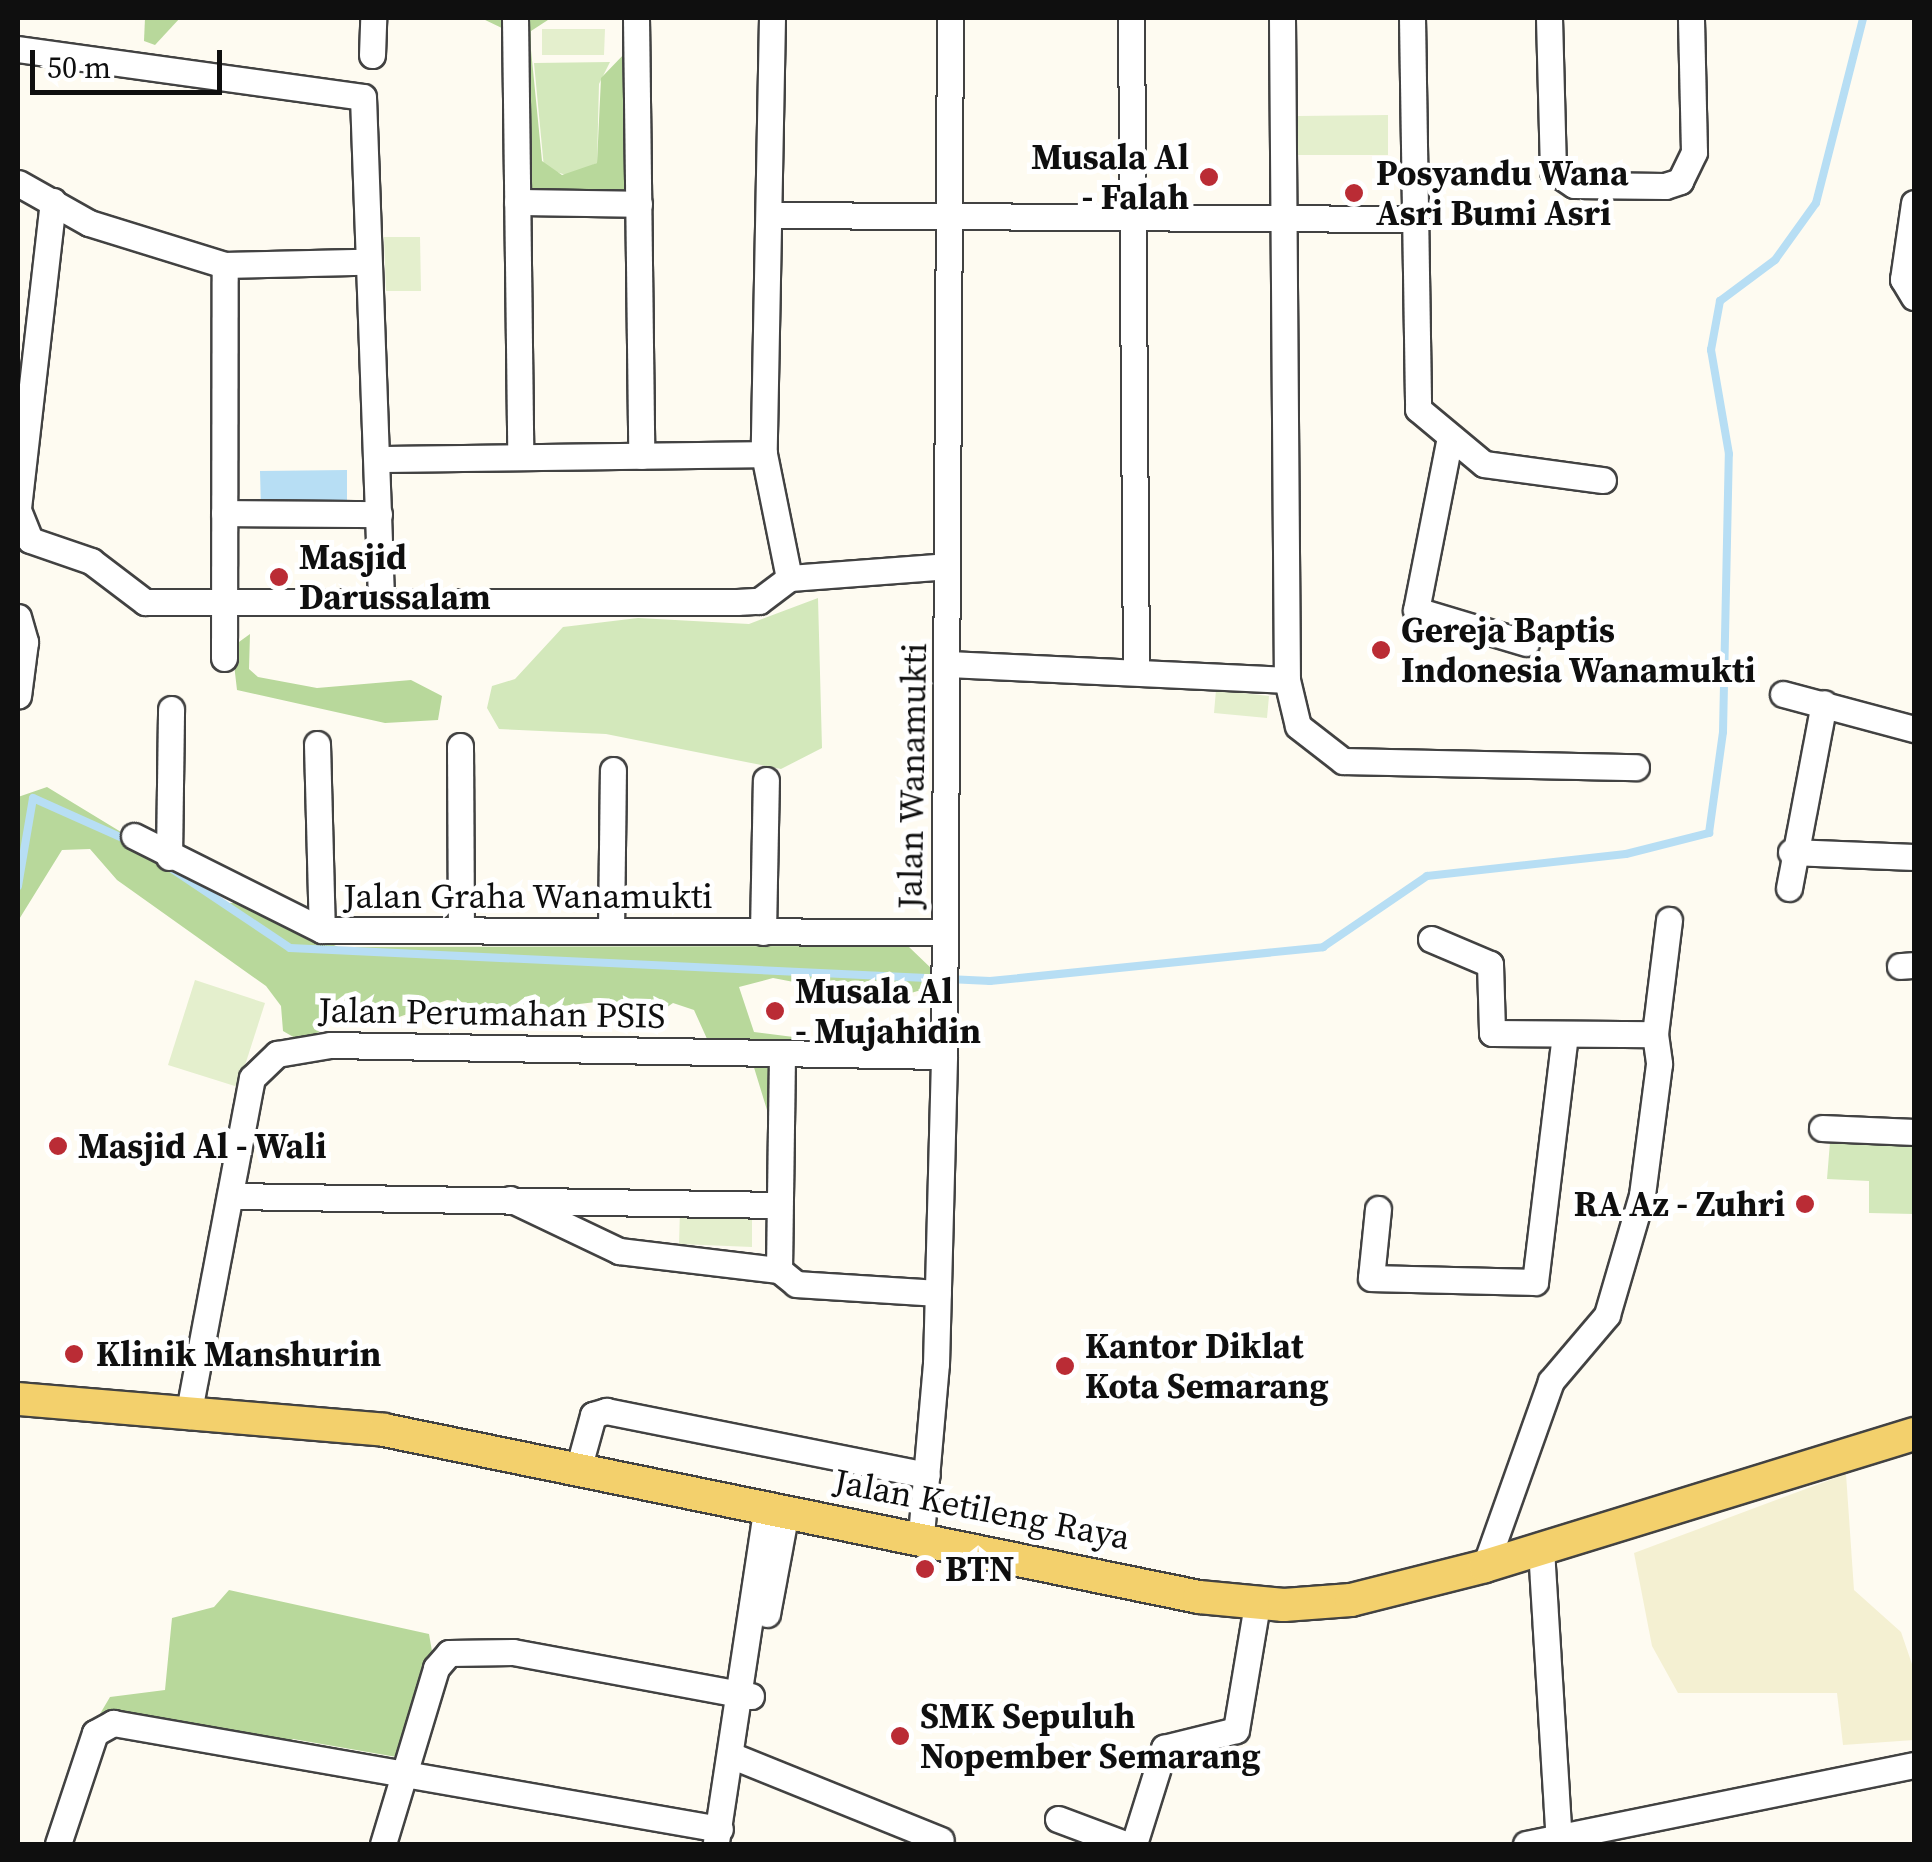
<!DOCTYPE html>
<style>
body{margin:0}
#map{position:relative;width:1932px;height:1862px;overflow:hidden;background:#fefbf1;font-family:"Source Serif 4",serif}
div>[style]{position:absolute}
.farmland>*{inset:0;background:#f4f0d2}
.green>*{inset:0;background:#d3e8bb}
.forest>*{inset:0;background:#b8d89b}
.pitch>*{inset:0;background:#e4efcd}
.water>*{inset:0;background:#b7def4}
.stream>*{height:8px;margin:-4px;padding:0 4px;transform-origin:4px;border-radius:4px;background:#b7def4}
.roads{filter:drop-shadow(2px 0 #424242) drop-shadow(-2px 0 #424242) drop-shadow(0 2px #424242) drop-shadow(0 -2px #424242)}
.minor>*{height:25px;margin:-12.5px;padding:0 12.5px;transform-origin:12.5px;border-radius:12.5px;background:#fff}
.major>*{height:32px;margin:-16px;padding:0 16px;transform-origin:16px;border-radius:16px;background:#f3d06c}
.dots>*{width:28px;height:28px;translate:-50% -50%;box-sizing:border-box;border:5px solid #fff;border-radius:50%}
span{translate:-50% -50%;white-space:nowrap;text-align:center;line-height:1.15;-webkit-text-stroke:10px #fff;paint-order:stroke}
.poi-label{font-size:35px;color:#0f0f0f;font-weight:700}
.right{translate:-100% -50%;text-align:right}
.left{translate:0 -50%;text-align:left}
.street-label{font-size:35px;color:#0f0f0f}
.frame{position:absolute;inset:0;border:20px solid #0f0f0f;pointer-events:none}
.scale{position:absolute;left:30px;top:50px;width:192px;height:45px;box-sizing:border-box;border:5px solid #0f0f0f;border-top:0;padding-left:12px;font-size:30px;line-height:35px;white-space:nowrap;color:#0f0f0f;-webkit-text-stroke:8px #fff;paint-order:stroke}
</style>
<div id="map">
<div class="farmland">
<i style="clip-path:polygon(1846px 1474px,1854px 1590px,1901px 1632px,1914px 1670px,1914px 1740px,1843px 1745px,1837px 1693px,1678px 1693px,1652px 1646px,1634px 1553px)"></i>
</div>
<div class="green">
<i style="clip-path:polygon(610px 62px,599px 84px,597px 163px,569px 176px,544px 168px,534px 63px)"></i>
<i style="clip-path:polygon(818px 598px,822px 748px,781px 769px,606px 734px,499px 729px,487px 708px,492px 686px,515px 679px,563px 627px,638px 618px,749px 624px)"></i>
<i style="clip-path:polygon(1914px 1140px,1914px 1214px,1869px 1213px,1869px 1181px,1827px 1179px,1830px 1142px)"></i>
</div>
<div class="forest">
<i style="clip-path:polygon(145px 18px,180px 18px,155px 45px,144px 41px)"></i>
<i style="clip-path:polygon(481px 18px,551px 18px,531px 31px,531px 50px,542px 161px,562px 175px,597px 163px,601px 78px,627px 51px,627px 209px,618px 217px,530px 197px,506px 30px)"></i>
<i style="clip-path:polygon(250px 634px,249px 669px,258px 677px,317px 688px,411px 680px,442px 696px,438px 720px,385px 723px,237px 690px,232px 647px)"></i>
<i style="clip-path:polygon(47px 787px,200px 880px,217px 903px,248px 903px,338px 947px,874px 946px,909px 947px,934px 971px,921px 990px,888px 1000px,773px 978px,739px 987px,754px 1032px,833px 1042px,797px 1056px,780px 1110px,767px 1110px,752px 1061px,708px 1041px,694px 1010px,673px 1003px,631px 1032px,596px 1002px,520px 1011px,447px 1000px,382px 1023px,349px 1013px,302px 1042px,283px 1031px,281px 1006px,266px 986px,117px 880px,90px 849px,62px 850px,18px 921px,18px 797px)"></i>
<i style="clip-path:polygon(229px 1590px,429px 1634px,433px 1657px,408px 1759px,293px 1739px,283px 1746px,94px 1724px,110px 1697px,165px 1690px,172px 1618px,214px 1607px)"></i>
</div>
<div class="pitch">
<i style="clip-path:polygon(542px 29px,605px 29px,604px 55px,542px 55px)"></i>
<i style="clip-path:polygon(1388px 115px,1388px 155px,1298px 155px,1298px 116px)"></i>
<i style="clip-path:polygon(384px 237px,420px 237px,421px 291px,386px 291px)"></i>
<i style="clip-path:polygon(1216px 690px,1269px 696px,1267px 718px,1214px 713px)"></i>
<i style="clip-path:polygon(195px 980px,265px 1003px,238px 1087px,168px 1065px)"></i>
<i style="clip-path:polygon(680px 1210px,752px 1212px,752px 1247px,679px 1244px)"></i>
</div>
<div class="water">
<i style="clip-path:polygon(347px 470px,347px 509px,261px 510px,260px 471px)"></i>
</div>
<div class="stream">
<i style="left:166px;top:865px;width:149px;rotate:33.8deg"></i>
<i style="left:290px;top:948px;width:701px;rotate:2.7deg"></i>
<i style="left:990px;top:981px;width:335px;rotate:-5.8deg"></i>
<i style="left:1323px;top:947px;width:126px;rotate:-34.3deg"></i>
<i style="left:1427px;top:876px;width:200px;rotate:-6.3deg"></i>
<i style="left:1626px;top:854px;width:86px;rotate:-14.2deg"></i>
<i style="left:1709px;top:833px;width:102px;rotate:-82.1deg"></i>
<i style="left:1723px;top:732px;width:278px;rotate:-88.8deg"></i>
<i style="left:1729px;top:454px;width:106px;rotate:-99.8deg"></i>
<i style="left:1711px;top:350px;width:50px;rotate:-79.6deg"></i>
<i style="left:1720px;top:301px;width:69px;rotate:-36.7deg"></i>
<i style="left:1775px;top:260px;width:70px;rotate:-54.3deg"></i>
<i style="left:1816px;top:203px;width:191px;rotate:-75.7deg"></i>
<i style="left:18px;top:886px;width:89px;rotate:-80.3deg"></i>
<i style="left:33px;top:798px;width:105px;rotate:24.1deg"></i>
</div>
<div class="roads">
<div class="minor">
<i style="left:515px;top:18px;width:438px;rotate:89.3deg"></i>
<i style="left:636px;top:18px;width:438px;rotate:89.3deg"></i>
<i style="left:772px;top:18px;width:436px;rotate:91.1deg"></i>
<i style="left:764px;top:454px;width:126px;rotate:78.6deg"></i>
<i style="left:789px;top:578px;width:158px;rotate:-4.3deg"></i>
<i style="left:1131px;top:18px;width:652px;rotate:89.56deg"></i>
<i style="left:1282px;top:18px;width:662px;rotate:89.57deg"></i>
<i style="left:1287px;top:680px;width:47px;rotate:76.6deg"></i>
<i style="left:1298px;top:726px;width:57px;rotate:37.9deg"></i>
<i style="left:1343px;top:761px;width:293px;rotate:1.2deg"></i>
<i style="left:1412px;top:18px;width:391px;rotate:89.1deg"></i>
<i style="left:1418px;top:409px;width:86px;rotate:39.8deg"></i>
<i style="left:1484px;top:464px;width:120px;rotate:7.7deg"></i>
<i style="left:1549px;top:18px;width:153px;rotate:88.5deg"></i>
<i style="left:1553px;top:171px;width:25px;rotate:34deg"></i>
<i style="left:1574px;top:185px;width:91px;rotate:0.6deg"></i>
<i style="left:1665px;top:186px;width:16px;rotate:-18deg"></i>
<i style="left:1680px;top:181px;width:32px;rotate:-64deg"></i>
<i style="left:1694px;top:152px;width:134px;rotate:-91.3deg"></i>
<i style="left:18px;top:49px;width:348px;rotate:7.9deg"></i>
<i style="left:363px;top:97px;width:501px;rotate:87.94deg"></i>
<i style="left:372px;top:55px;width:37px;rotate:-88deg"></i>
<i style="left:18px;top:183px;width:81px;rotate:29.4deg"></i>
<i style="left:89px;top:223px;width:142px;rotate:17.2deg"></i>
<i style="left:225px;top:265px;width:137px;rotate:-1.3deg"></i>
<i style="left:517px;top:202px;width:122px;rotate:0.9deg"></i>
<i style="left:1914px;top:203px;width:77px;rotate:98.2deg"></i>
<i style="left:1903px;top:279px;width:21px;rotate:59deg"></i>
<i style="left:770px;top:215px;width:641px;rotate:0.36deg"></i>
<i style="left:1450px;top:437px;width:176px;rotate:101.1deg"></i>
<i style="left:1416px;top:610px;width:115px;rotate:16.7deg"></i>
<i style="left:377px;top:459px;width:387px;rotate:-0.7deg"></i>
<i style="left:18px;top:508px;width:309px;rotate:-83.5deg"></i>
<i style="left:18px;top:510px;width:32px;rotate:68deg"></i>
<i style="left:30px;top:540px;width:65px;rotate:19deg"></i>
<i style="left:91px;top:561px;width:68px;rotate:37.2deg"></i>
<i style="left:145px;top:602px;width:592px"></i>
<i style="left:737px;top:602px;width:22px;rotate:-3deg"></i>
<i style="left:759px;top:601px;width:38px;rotate:-37deg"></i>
<i style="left:224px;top:513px;width:155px;rotate:0.4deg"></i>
<i style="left:18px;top:617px;width:26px;rotate:74deg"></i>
<i style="left:25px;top:642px;width:54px;rotate:97.4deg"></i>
<i style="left:224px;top:658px;width:393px;rotate:-89.9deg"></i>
<i style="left:950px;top:664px;width:337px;rotate:2.7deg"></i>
<i style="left:1783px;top:694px;width:136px;rotate:15deg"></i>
<i style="left:317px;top:744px;width:186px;rotate:88.5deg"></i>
<i style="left:460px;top:746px;width:184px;rotate:89.7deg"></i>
<i style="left:134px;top:836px;width:210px;rotate:26.6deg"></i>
<i style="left:322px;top:930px;width:623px;rotate:0.18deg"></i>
<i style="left:1791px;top:852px;width:123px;rotate:2.3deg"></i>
<i style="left:169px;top:857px;width:148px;rotate:-89.2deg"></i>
<i style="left:1789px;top:888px;width:188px;rotate:-79.3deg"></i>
<i style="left:611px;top:930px;width:160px;rotate:-89.3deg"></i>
<i style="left:763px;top:932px;width:152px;rotate:-88.9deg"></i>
<i style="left:1431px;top:939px;width:64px;rotate:23deg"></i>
<i style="left:1490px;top:964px;width:69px;rotate:88.3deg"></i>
<i style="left:1492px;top:1033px;width:163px;rotate:0.4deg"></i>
<i style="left:1655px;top:1034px;width:30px;rotate:82deg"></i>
<i style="left:1659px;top:1064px;width:132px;rotate:97.4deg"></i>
<i style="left:1642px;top:1195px;width:125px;rotate:106.3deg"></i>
<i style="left:1607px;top:1315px;width:87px;rotate:130.3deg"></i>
<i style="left:1551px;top:1381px;width:196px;rotate:109.6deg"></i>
<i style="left:1900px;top:966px;width:14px;rotate:-4deg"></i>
<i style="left:1655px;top:1034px;width:115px;rotate:-83deg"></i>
<i style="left:1822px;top:1128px;width:92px;rotate:2.5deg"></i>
<i style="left:231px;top:1196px;width:547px;rotate:0.94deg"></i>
<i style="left:510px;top:1199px;width:121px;rotate:25.5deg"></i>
<i style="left:619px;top:1251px;width:161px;rotate:6.8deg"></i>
<i style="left:779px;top:1270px;width:22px;rotate:39deg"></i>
<i style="left:796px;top:1284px;width:142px;rotate:3.6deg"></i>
<i style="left:1378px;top:1209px;width:69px;rotate:95.8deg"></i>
<i style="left:1371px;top:1278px;width:164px;rotate:1.4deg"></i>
<i style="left:1535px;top:1282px;width:249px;rotate:-83.1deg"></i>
<i style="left:779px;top:1270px;width:216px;rotate:-89.2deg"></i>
<i style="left:188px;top:1416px;width:344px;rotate:-79.3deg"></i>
<i style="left:252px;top:1078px;width:35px;rotate:-44deg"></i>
<i style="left:277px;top:1054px;width:54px;rotate:-9.6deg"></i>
<i style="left:330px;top:1045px;width:614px;rotate:1.03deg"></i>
<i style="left:579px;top:1466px;width:53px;rotate:-74.6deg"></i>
<i style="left:593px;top:1415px;width:14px;rotate:-17deg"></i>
<i style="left:606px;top:1411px;width:327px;rotate:11.3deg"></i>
<i style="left:921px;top:1535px;width:172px;rotate:-85deg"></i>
<i style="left:936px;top:1364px;width:308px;rotate:-88.5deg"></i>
<i style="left:944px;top:1056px;width:1038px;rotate:-89.67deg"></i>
<i style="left:1541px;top:1549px;width:296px;rotate:86.5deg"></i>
<i style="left:767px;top:1614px;width:105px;rotate:-79.5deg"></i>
<i style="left:733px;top:1756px;width:224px;rotate:22deg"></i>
<i style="left:1058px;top:1819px;width:72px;rotate:20.5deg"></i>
<i style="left:716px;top:1842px;width:340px;rotate:-81.4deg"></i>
<i style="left:58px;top:1844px;width:117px;rotate:-71.6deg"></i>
<i style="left:95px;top:1733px;width:21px;rotate:-29deg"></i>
<i style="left:113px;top:1723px;width:616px;rotate:9.91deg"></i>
<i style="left:383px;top:1844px;width:184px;rotate:-73.2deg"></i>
<i style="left:436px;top:1668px;width:20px;rotate:-49deg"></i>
<i style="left:449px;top:1653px;width:64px;rotate:-0.9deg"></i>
<i style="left:513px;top:1652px;width:242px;rotate:10.5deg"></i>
<i style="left:1134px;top:1844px;width:101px;rotate:-72.6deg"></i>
<i style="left:1164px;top:1748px;width:74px;rotate:-14deg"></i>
<i style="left:1236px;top:1730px;width:128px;rotate:-80.5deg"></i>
<i style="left:1526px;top:1844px;width:396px;rotate:-11.5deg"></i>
</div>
<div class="major">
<i style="left:18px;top:1399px;width:367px;rotate:4.8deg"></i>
<i style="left:384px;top:1430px;width:832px;rotate:11.58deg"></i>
<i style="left:1199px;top:1597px;width:85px;rotate:5.4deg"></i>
<i style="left:1284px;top:1605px;width:67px;rotate:-4.3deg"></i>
<i style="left:1351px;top:1600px;width:138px;rotate:-14.2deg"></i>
<i style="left:1485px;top:1566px;width:449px;rotate:-17.1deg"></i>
</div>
</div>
<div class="dots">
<i style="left:1209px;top:177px;background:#ba2c35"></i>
<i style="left:1354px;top:193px;background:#ba2c35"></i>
<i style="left:279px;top:577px;background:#ba2c35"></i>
<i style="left:1381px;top:650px;background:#ba2c35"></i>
<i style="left:775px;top:1011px;background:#ba2c35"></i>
<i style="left:58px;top:1146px;background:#ba2c35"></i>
<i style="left:1805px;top:1204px;background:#ba2c35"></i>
<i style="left:74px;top:1354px;background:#ba2c35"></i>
<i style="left:1065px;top:1366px;background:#ba2c35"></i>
<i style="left:925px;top:1569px;background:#ba2c35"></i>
<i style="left:900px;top:1736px;background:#ba2c35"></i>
</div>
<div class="poi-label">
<span class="right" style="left:1189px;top:177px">Musala Al<br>- Falah</span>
<span class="left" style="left:1376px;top:193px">Posyandu Wana<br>Asri Bumi Asri</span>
<span class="left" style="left:299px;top:577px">Masjid<br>Darussalam</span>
<span class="left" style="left:1401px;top:650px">Gereja Baptis<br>Indonesia Wanamukti</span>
<span class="left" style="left:795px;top:1011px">Musala Al<br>- Mujahidin</span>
<span class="left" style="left:78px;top:1146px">Masjid Al - Wali</span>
<span class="right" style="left:1785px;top:1204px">RA Az - Zuhri</span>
<span class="left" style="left:1085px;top:1366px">Kantor Diklat<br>Kota Semarang</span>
<span class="left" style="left:96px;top:1354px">Klinik Manshurin</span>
<span class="left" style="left:945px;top:1569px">BTN</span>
<span class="left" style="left:920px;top:1736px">SMK Sepuluh<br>Nopember Semarang</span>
</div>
<div class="street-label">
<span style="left:912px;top:776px;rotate:-89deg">Jalan Wanamukti</span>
<span style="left:528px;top:896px">Jalan Graha Wanamukti</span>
<span style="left:492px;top:1013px;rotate:1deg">Jalan Perumahan PSIS</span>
<span style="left:982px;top:1509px;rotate:11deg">Jalan Ketileng Raya</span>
</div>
<div class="frame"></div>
<div class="scale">50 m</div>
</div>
